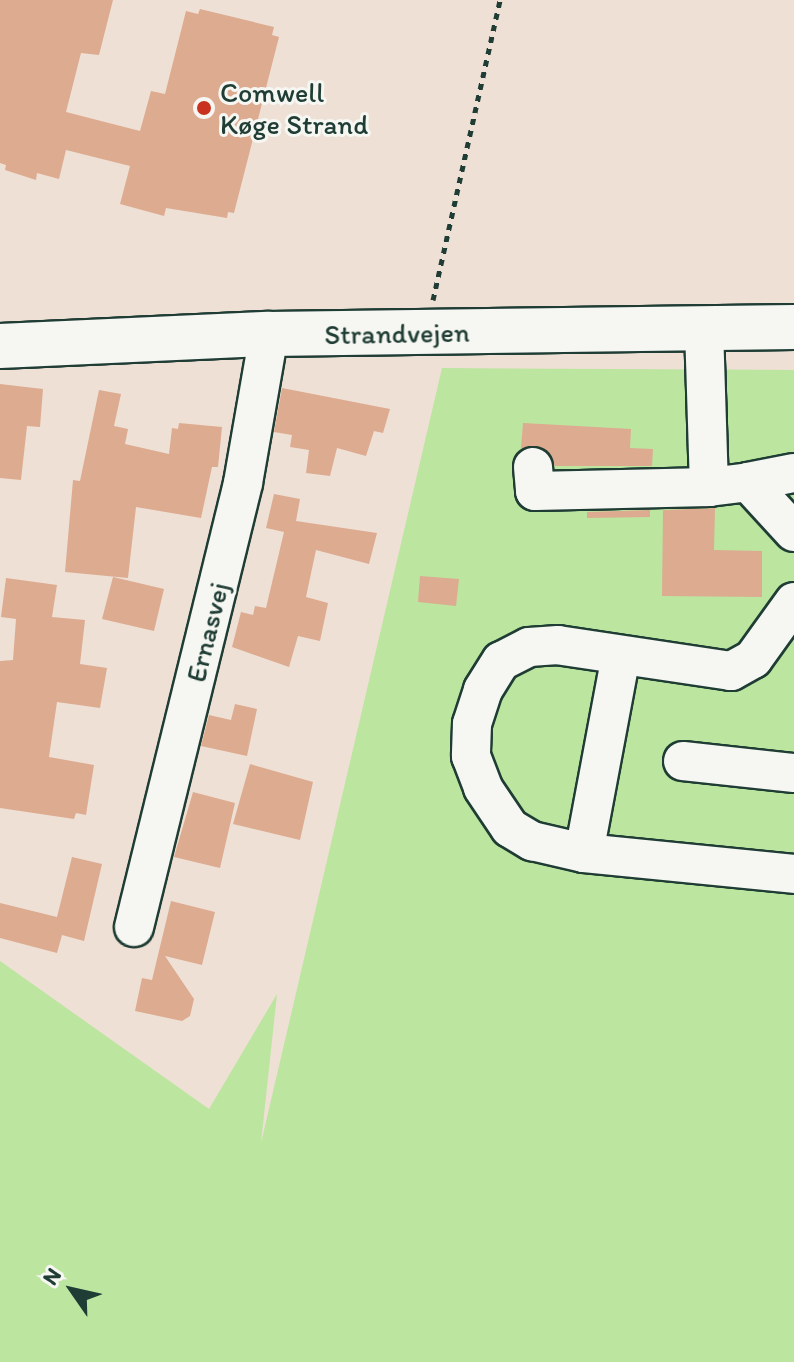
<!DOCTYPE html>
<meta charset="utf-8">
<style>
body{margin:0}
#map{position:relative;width:794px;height:1362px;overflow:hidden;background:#eee0d5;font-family:Itim,sans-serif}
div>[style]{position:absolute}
.green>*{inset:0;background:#bce5a0}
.building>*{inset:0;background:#ddab90}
.path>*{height:5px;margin-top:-2.5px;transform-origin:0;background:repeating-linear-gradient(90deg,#1f3d34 0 6px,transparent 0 12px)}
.roads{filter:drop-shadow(2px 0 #1f3d34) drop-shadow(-2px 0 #1f3d34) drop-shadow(0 2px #1f3d34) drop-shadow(0 -2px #1f3d34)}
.minor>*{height:38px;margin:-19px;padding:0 19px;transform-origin:19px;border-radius:19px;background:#f6f6f2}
.major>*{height:44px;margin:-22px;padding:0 22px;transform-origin:22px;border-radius:22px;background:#f6f6f2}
.dots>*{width:22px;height:22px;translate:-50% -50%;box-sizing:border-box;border:4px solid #f6f6f2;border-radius:50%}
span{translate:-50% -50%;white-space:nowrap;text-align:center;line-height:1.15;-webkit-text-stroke:6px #f6f6f2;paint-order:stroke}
.poi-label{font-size:28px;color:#1f3d34}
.left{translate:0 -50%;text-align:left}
.street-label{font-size:28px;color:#1f3d34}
.north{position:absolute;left:32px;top:1250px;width:80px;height:80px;-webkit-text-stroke:6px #f6f6f2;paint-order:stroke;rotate:304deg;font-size:22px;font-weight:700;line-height:32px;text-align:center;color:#1f3d34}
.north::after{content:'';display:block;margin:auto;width:28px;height:36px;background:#1f3d34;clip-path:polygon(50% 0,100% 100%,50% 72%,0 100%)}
</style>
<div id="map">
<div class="green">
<i style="clip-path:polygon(442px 368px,794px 370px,794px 1362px,0 1362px,0 961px,209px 1109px,277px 994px,261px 1143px)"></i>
</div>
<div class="building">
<i style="clip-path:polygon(0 0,113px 0,99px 55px,81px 53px,66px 112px,140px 131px,151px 91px,165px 94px,186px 11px,198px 14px,200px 9px,274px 27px,272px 35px,279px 37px,234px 213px,228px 212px,227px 218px,166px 208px,164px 216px,120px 204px,130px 166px,66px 150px,59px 179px,37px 173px,36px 180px,5px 170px,6px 165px,0 163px)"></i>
<i style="clip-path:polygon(0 384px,43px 389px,40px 427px,27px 426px,21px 480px,0 478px)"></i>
<i style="clip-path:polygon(282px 388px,390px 409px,383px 433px,374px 431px,366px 456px,337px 448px,330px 476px,306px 473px,309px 450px,290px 447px,292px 435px,274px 432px)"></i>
<i style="clip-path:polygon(99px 390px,121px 394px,114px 426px,128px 429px,125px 444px,169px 454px,172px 428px,178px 429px,179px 423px,222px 427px,218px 467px,212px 467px,201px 518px,136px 507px,128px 578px,65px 572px,73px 480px,80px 481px)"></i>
<i style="clip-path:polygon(523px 423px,631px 429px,630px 448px,653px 449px,652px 466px,555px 466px,543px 448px,521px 448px)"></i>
<i style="clip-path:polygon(274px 494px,300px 499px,296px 521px,377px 533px,369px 564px,316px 550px,306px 597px,328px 603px,320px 641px,298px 636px,289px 667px,232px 647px,241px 612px,253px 615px,255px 606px,266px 608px,284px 532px,266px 528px)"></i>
<i style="clip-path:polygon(715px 508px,714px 550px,762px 551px,762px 597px,662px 596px,663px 510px)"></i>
<i style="clip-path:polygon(650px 510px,650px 517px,587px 518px,587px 512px)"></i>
<i style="clip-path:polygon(420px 576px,459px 579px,456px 606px,418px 602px)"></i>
<i style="clip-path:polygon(113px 577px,164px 589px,154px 631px,102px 619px)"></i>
<i style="clip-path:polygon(6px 578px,57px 585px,52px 617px,85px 620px,80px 664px,107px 668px,100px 708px,57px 702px,49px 757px,94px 765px,86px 815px,76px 813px,74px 819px,0 808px,0 661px,13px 660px,16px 619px,1px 617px)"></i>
<i style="clip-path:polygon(235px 704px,257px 709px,247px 756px,201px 746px,209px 715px,231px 720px)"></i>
<i style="clip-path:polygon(250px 764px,313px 782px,300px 840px,233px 824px)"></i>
<i style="clip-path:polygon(193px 792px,235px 803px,220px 868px,174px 857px)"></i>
<i style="clip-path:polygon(72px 857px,102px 864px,84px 941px,62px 935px,57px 953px,0 938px,0 903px,57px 917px)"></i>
<i style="clip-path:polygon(171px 901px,215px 912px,202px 965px,165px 956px,194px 999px,190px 1016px,182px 1021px,135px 1011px,142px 978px,152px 980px)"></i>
</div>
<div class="path">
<i style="left:433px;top:300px;width:307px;rotate:-77.4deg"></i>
</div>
<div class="roads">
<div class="minor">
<i style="left:533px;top:467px;width:24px;rotate:85deg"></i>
<i style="left:535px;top:491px;width:174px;rotate:-1.3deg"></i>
<i style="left:709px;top:487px;width:159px;rotate:-91.8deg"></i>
<i style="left:748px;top:482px;width:47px;rotate:-11.1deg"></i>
<i style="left:709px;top:487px;width:39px;rotate:-7deg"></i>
<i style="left:748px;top:482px;width:68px;rotate:47.4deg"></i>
<i style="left:794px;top:602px;width:70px;rotate:125.7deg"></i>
<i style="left:753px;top:659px;width:25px;rotate:151deg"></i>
<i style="left:731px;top:671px;width:175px;rotate:-171.5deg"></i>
<i style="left:558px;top:645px;width:29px;rotate:176deg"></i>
<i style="left:529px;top:647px;width:31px;rotate:153deg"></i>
<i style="left:501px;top:661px;width:34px;rotate:122deg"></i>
<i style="left:483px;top:690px;width:36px;rotate:108deg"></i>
<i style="left:472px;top:724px;width:32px;rotate:92deg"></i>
<i style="left:471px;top:756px;width:34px;rotate:69deg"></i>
<i style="left:483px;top:788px;width:48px;rotate:56deg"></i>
<i style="left:510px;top:828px;width:26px;rotate:31deg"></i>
<i style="left:532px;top:841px;width:53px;rotate:13deg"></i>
<i style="left:584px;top:853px;width:211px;rotate:5.7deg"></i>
<i style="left:683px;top:761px;width:112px;rotate:6.2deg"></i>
<i style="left:584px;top:853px;width:200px;rotate:-79.4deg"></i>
<i style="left:134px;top:927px;width:457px;rotate:-76.2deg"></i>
<i style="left:243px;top:483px;width:151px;rotate:-80.1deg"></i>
</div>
<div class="major">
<i style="left:0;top:346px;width:269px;rotate:-2.6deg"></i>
<i style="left:269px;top:334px;width:525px;rotate:-0.76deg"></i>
</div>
</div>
<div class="dots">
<i style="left:204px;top:108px;background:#c8321e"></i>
</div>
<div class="poi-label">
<span class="left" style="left:220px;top:108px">Comwell<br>Køge Strand</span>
</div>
<div class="street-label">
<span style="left:397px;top:333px;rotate:-1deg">Strandvejen</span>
<span style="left:207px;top:632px;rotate:-76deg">Ernasvej</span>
</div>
<div class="north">N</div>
</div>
